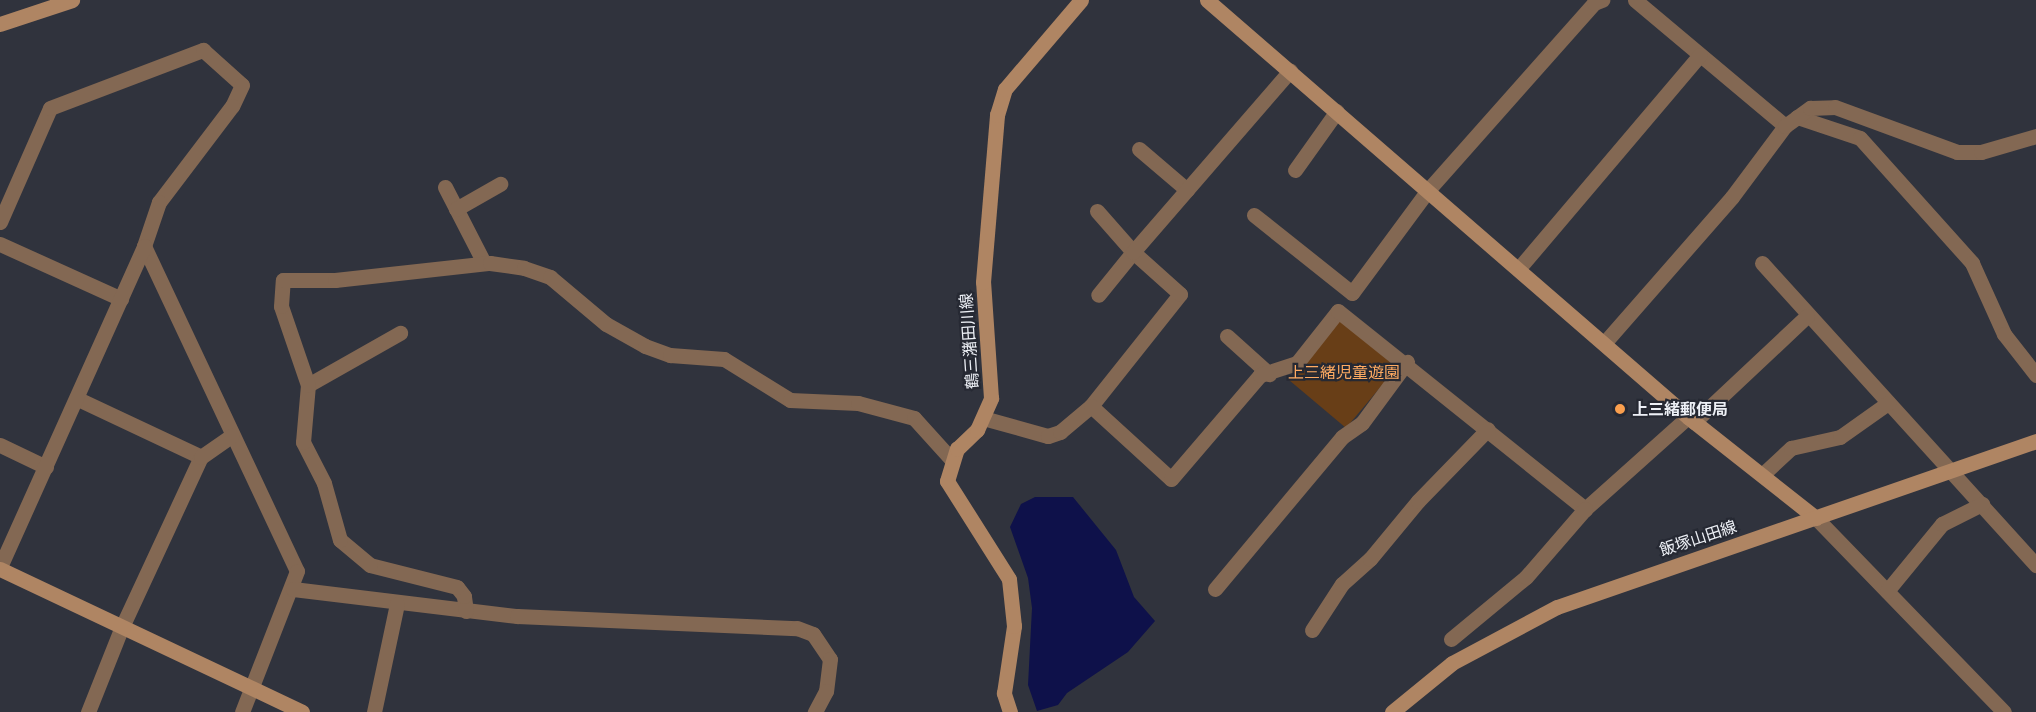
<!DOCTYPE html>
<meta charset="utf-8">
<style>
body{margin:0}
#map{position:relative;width:2036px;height:712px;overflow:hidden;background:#30333d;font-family:"Golos Text","Noto Sans JP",sans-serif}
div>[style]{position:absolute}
.green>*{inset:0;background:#683e17}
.water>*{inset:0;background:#0e114a}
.street>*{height:15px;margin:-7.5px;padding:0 7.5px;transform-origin:7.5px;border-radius:7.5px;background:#836853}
.secondary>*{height:15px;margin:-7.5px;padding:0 7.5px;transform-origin:7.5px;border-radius:7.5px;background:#af8563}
.dots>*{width:16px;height:16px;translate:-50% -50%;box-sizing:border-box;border:3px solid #262933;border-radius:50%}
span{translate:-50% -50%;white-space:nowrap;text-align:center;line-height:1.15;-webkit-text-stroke:4.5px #262933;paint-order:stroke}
.street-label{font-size:16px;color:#edf0f6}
.park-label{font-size:16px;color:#ffab62}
.poi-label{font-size:16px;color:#edf0f6;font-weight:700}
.left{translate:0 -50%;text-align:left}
</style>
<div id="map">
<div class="green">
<i style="clip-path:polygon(1340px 318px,1399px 365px,1346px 428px,1289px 380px)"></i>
</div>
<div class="water">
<i style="clip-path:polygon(1035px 497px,1073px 497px,1116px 550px,1134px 597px,1155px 621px,1128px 652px,1067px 693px,1058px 705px,1037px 711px,1028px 685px,1032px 608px,1028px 578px,1010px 527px,1021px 504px)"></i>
</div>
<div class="street">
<i style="left:1635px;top:0;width:196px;rotate:40deg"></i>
<i style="left:1797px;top:117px;width:66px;rotate:18.4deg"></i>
<i style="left:1860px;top:138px;width:168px;rotate:48.1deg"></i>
<i style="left:1972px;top:263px;width:78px;rotate:65.7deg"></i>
<i style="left:2004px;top:334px;width:52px;rotate:52deg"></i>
<i style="left:1139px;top:149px;width:63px;rotate:40.5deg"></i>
<i style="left:1295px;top:170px;width:72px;rotate:-54.6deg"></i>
<i style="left:445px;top:187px;width:85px;rotate:62.8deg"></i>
<i style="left:456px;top:209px;width:51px;rotate:-29.6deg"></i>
<i style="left:1097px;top:211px;width:55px;rotate:48.7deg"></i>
<i style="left:1133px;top:252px;width:55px;rotate:129.1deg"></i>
<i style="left:1254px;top:215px;width:125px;rotate:38.5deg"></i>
<i style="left:1352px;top:293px;width:129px;rotate:-53.5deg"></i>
<i style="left:1429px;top:189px;width:249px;rotate:-48.4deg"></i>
<i style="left:1594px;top:3px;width:9px;rotate:-21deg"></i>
<i style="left:0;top:222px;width:124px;rotate:-66.3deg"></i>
<i style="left:50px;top:108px;width:164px;rotate:-20.8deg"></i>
<i style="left:203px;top:50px;width:52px;rotate:41.9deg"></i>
<i style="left:242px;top:85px;width:23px;rotate:115deg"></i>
<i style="left:232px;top:106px;width:121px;rotate:127.2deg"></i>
<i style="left:159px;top:202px;width:46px;rotate:108.8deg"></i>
<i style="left:144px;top:246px;width:359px;rotate:64.8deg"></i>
<i style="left:297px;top:571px;width:151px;rotate:111.3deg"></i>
<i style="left:0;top:244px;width:133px;rotate:24.4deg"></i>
<i style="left:1762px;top:263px;width:408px;rotate:47.8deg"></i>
<i style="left:1520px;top:267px;width:278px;rotate:-49.7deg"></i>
<i style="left:1227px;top:336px;width:57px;rotate:42.1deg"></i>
<i style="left:1606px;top:341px;width:191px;rotate:-48.8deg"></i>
<i style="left:1732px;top:197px;width:89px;rotate:-53.3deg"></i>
<i style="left:1785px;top:126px;width:31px;rotate:-36deg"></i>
<i style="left:1810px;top:108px;width:25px;rotate:-2deg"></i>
<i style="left:1835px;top:107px;width:130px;rotate:20.2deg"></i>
<i style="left:1957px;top:152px;width:24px"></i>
<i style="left:1981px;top:152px;width:57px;rotate:-16.2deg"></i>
<i style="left:308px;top:385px;width:106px;rotate:-29.5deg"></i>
<i style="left:78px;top:399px;width:136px;rotate:25.2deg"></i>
<i style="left:1091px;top:406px;width:143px;rotate:-51.5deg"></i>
<i style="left:1180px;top:294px;width:63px;rotate:-138.2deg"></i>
<i style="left:1133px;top:252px;width:240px;rotate:-49.1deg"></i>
<i style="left:983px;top:418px;width:67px;rotate:15.5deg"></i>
<i style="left:1048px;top:436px;width:13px;rotate:-18deg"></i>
<i style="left:1060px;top:432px;width:40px;rotate:-40deg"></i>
<i style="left:1091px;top:406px;width:108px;rotate:42.4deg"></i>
<i style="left:1171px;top:479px;width:137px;rotate:-49.4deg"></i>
<i style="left:1260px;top:375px;width:39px;rotate:-18deg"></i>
<i style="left:1297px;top:363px;width:66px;rotate:-51.7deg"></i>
<i style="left:1338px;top:311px;width:317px;rotate:38.7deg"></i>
<i style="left:1585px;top:509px;width:138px;rotate:-41.8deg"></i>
<i style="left:1694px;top:422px;width:155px;rotate:-43.2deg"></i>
<i style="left:0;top:445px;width:51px;rotate:25.6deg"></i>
<i style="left:1762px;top:475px;width:40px;rotate:-43deg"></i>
<i style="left:1791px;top:448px;width:50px;rotate:-12.7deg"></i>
<i style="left:1840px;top:437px;width:59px;rotate:-35.3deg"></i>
<i style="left:1816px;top:518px;width:270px;rotate:45.9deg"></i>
<i style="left:0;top:567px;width:352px;rotate:-65.8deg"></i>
<i style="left:293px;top:589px;width:226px;rotate:6.9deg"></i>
<i style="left:517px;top:616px;width:280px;rotate:2.5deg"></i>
<i style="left:797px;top:628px;width:17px;rotate:21deg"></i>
<i style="left:813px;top:634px;width:30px;rotate:56deg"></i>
<i style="left:830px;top:659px;width:32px;rotate:97deg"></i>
<i style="left:826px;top:691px;width:24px;rotate:118deg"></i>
<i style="left:1215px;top:589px;width:198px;rotate:-50.1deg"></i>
<i style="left:1342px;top:437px;width:24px;rotate:-35deg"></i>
<i style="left:1362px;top:423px;width:76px;rotate:-53.6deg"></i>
<i style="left:1887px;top:591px;width:87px;rotate:-50.6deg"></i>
<i style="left:1942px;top:524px;width:45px;rotate:-26.6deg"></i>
<i style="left:466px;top:611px;width:15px;rotate:-98deg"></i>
<i style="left:464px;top:596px;width:11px;rotate:-128deg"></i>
<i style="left:457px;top:587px;width:90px;rotate:-165.8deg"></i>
<i style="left:370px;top:565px;width:39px;rotate:-140deg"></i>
<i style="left:340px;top:540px;width:59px;rotate:-105.7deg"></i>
<i style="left:324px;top:483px;width:46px;rotate:-117.1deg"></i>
<i style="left:303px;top:442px;width:57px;rotate:-85deg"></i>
<i style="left:308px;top:385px;width:83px;rotate:-108.9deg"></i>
<i style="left:281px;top:306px;width:26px;rotate:-86deg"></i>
<i style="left:283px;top:280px;width:52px"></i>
<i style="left:335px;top:280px;width:156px;rotate:-6.3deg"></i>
<i style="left:490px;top:263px;width:34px;rotate:8deg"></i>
<i style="left:524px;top:268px;width:28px;rotate:19deg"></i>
<i style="left:550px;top:277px;width:73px;rotate:40deg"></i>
<i style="left:606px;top:324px;width:45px;rotate:29.4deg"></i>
<i style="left:645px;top:346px;width:27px;rotate:20deg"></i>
<i style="left:670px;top:355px;width:54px;rotate:4.2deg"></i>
<i style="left:724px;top:359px;width:78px;rotate:31.8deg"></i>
<i style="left:790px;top:400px;width:68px;rotate:2.5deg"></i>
<i style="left:858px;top:403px;width:58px;rotate:15deg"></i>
<i style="left:914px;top:418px;width:57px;rotate:47.9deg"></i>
<i style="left:1312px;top:630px;width:55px;rotate:-56.9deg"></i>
<i style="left:1342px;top:584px;width:38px;rotate:-42deg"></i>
<i style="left:1370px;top:559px;width:75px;rotate:-50.4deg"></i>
<i style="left:1418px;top:501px;width:100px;rotate:-45.8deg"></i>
<i style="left:1451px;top:639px;width:97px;rotate:-39.6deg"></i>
<i style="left:1526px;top:577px;width:90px;rotate:-49.1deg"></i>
<i style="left:88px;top:712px;width:89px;rotate:-68.3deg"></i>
<i style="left:121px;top:629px;width:190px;rotate:-65.1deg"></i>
<i style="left:201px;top:457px;width:37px;rotate:-35deg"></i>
<i style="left:374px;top:712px;width:110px;rotate:-78deg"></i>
</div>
<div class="secondary">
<i style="left:1207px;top:0;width:637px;rotate:40.92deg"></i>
<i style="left:1688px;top:417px;width:163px;rotate:38.3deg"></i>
<i style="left:0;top:24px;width:76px;rotate:-18.4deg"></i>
<i style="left:0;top:569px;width:334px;rotate:25.3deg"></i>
<i style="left:1010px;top:712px;width:20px;rotate:-108deg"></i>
<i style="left:1004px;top:693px;width:68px;rotate:-81.5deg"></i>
<i style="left:1014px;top:626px;width:47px;rotate:-96.1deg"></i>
<i style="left:1009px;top:579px;width:116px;rotate:-122.3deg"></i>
<i style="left:947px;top:481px;width:34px;rotate:-73deg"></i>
<i style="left:957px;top:449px;width:28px;rotate:-44deg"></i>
<i style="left:977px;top:430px;width:35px;rotate:-66deg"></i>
<i style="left:991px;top:398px;width:116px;rotate:-93.9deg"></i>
<i style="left:983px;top:282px;width:168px;rotate:-85.2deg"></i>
<i style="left:997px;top:115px;width:27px;rotate:-73deg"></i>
<i style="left:1005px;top:89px;width:117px;rotate:-49.5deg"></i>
<i style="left:1392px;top:712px;width:77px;rotate:-39.2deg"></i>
<i style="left:1452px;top:663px;width:119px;rotate:-28.1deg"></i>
<i style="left:1557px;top:607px;width:507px;rotate:-19.11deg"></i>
</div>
<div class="dots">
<i style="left:1620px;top:409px;background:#fa9f4e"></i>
</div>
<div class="street-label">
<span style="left:969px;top:341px;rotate:-94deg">鶴三潴田川線</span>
<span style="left:1698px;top:538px;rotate:-18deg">飯塚山田線</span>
</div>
<div class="park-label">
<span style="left:1344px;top:372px">上三緒児童遊園</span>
</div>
<div class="poi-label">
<span class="left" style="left:1632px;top:409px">上三緒郵便局</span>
</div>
</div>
